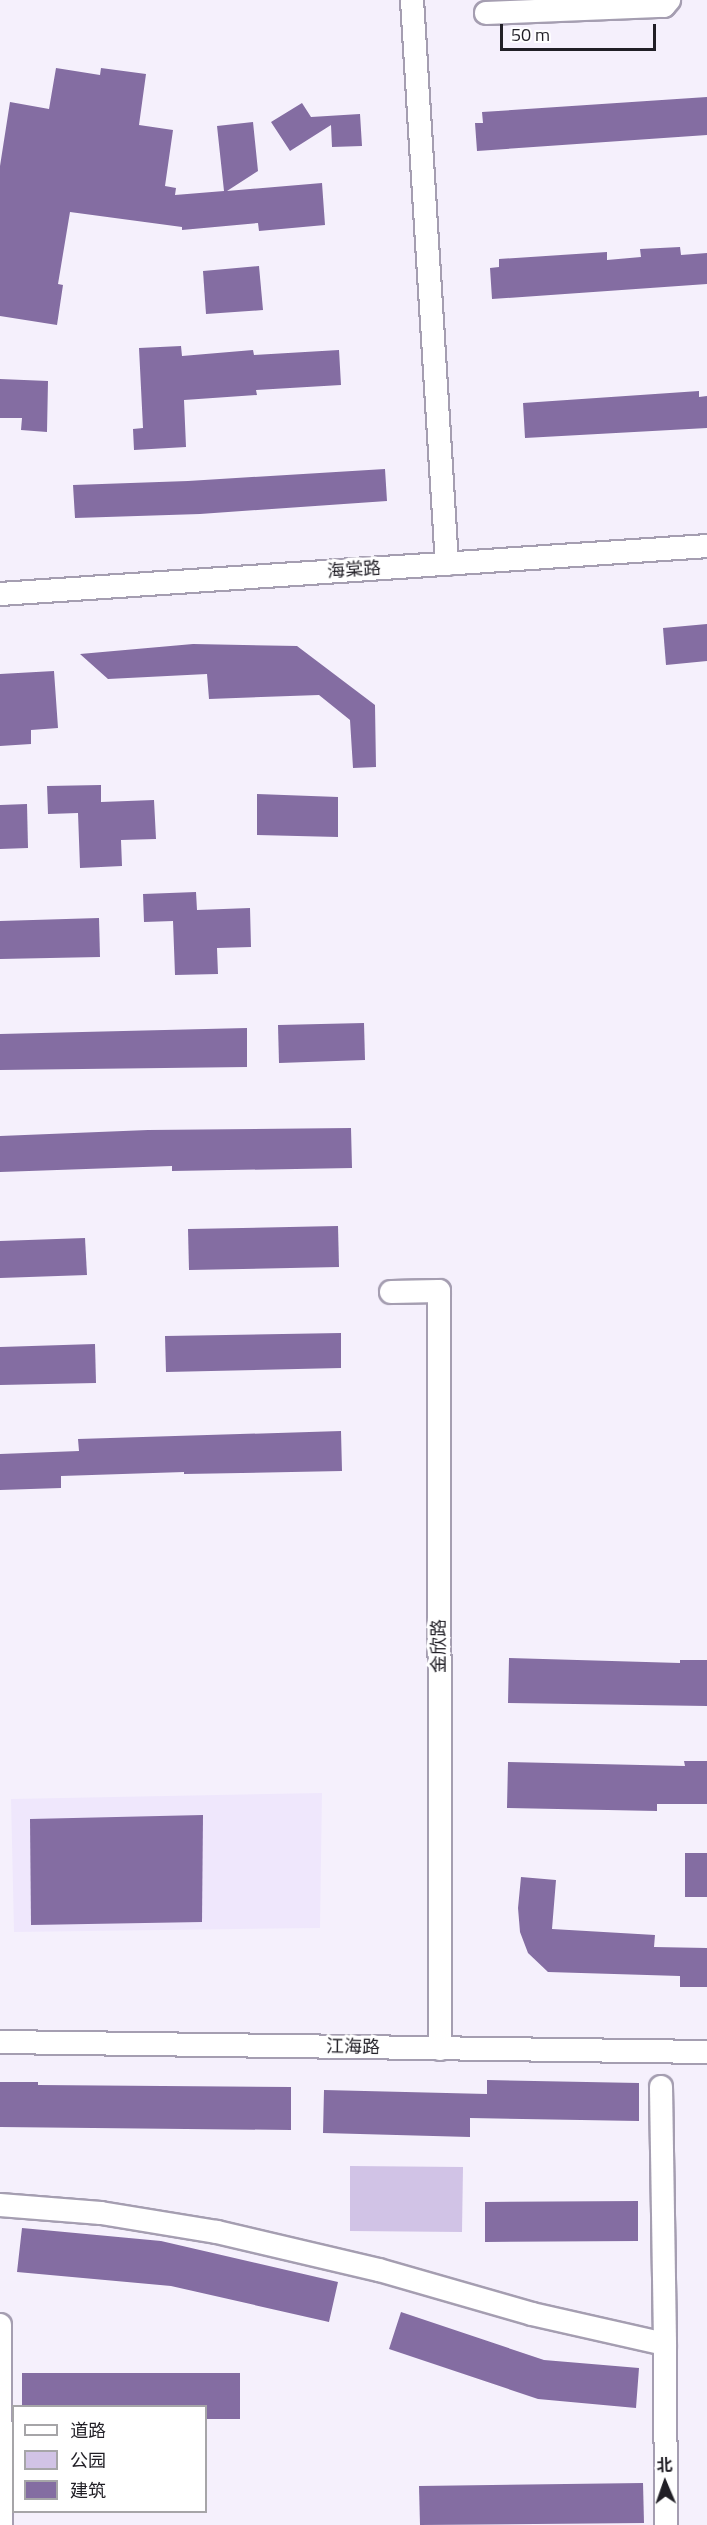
<!DOCTYPE html>
<meta charset="utf-8">
<style>
body{margin:0}
#map{position:relative;width:707px;height:2525px;overflow:hidden;background:#f5f0fc;font-family:"Titillium Web","Noto Sans SC",sans-serif}
div>[style]{position:absolute}
.built>*{inset:0;background:#efe7fc}
.green>*{inset:0;background:#d1c3e6}
.building>*{inset:0;background:#846da2}
.roads{filter:drop-shadow(2px 0 #a59eb1) drop-shadow(-2px 0 #a59eb1) drop-shadow(0 2px #a59eb1) drop-shadow(0 -2px #a59eb1)}
.minor>*{height:22px;margin:-11px;padding:0 11px;transform-origin:11px;border-radius:11px;background:#fff}
span{translate:-50% -50%;white-space:nowrap;text-align:center;line-height:1.15;-webkit-text-stroke:6px #fff;paint-order:stroke}
.street-label{font-size:18px;color:#211f26}
.legend{position:absolute;left:12px;top:2405px;width:195px;height:108px;box-sizing:border-box;background:#fff;border:2px solid #a6a5a8;margin:0;padding:8px 10px;list-style:none;font-size:18px;color:#211f26}
.legend li{display:flex;align-items:center;gap:12px;height:30px}
.legend b{width:30px;border:2px solid #a6a5a8}
.north{position:absolute;left:635px;top:2453px;width:60px;height:60px;-webkit-text-stroke:4px #fff;paint-order:stroke;rotate:358deg;font-size:16px;font-weight:700;line-height:24px;text-align:center;color:#211f26}
.north::after{content:'';display:block;margin:auto;width:21px;height:27px;background:#211f26;clip-path:polygon(50% 0,100% 100%,50% 72%,0 100%)}
.scale{position:absolute;left:500px;top:24px;width:156px;height:27px;box-sizing:border-box;border:3px solid #211f26;border-top:0;padding-left:8px;font-size:18px;line-height:21px;white-space:nowrap;color:#211f26;-webkit-text-stroke:4px #fff;paint-order:stroke}
</style>
<div id="map">
<div class="built">
<i style="clip-path:polygon(322px 1793px,320px 1928px,14px 1932px,11px 1799px)"></i>
</div>
<div class="green">
<i style="clip-path:polygon(350px 2166px,463px 2167px,462px 2232px,350px 2231px)"></i>
</div>
<div class="building">
<i style="clip-path:polygon(56px 68px,100px 75px,101px 68px,146px 74px,139px 125px,173px 130px,165px 186px,176px 188px,175px 195px,224px 191px,217px 126px,253px 122px,258px 171px,227px 191px,322px 183px,325px 225px,259px 231px,258px 223px,182px 230px,182px 227px,70px 212px,58px 284px,63px 285px,57px 325px,0 316px,0 166px,10px 102px,49px 109px)"></i>
<i style="clip-path:polygon(707px 97px,707px 135px,477px 151px,475px 123px,483px 123px,482px 112px)"></i>
<i style="clip-path:polygon(302px 103px,311px 117px,360px 114px,362px 146px,332px 147px,331px 125px,290px 151px,271px 122px)"></i>
<i style="clip-path:polygon(680px 247px,681px 255px,707px 253px,707px 284px,492px 299px,490px 268px,499px 267px,499px 259px,607px 252px,607px 260px,641px 257px,640px 249px)"></i>
<i style="clip-path:polygon(259px 266px,263px 310px,206px 314px,203px 271px)"></i>
<i style="clip-path:polygon(181px 346px,182px 356px,253px 350px,254px 355px,339px 350px,341px 385px,256px 390px,257px 395px,184px 400px,186px 447px,134px 450px,133px 429px,143px 428px,139px 348px)"></i>
<i style="clip-path:polygon(0 379px,48px 381px,47px 432px,21px 430px,22px 418px,0 418px)"></i>
<i style="clip-path:polygon(699px 391px,699px 397px,707px 396px,707px 428px,525px 438px,523px 403px)"></i>
<i style="clip-path:polygon(385px 469px,387px 501px,200px 514px,75px 518px,73px 485px,188px 481px)"></i>
<i style="clip-path:polygon(707px 624px,707px 661px,666px 665px,663px 628px)"></i>
<i style="clip-path:polygon(193px 644px,297px 646px,375px 705px,376px 767px,353px 768px,350px 720px,319px 695px,209px 699px,207px 674px,108px 679px,80px 654px)"></i>
<i style="clip-path:polygon(54px 671px,58px 728px,31px 730px,31px 744px,0 746px,0 674px)"></i>
<i style="clip-path:polygon(101px 785px,101px 802px,154px 800px,156px 839px,121px 840px,122px 866px,80px 868px,78px 813px,48px 814px,47px 786px)"></i>
<i style="clip-path:polygon(257px 794px,338px 797px,338px 837px,257px 835px)"></i>
<i style="clip-path:polygon(27px 804px,28px 848px,0 849px,0 805px)"></i>
<i style="clip-path:polygon(196px 892px,197px 910px,250px 908px,251px 947px,217px 948px,218px 974px,175px 975px,173px 921px,144px 922px,143px 894px)"></i>
<i style="clip-path:polygon(99px 918px,100px 957px,0 959px,0 921px)"></i>
<i style="clip-path:polygon(364px 1023px,365px 1060px,279px 1063px,278px 1025px)"></i>
<i style="clip-path:polygon(247px 1028px,247px 1067px,0 1070px,0 1034px)"></i>
<i style="clip-path:polygon(351px 1128px,352px 1168px,172px 1171px,172px 1166px,0 1172px,0 1136px,148px 1130px)"></i>
<i style="clip-path:polygon(338px 1226px,339px 1267px,189px 1270px,188px 1229px)"></i>
<i style="clip-path:polygon(85px 1238px,87px 1275px,0 1278px,0 1241px)"></i>
<i style="clip-path:polygon(341px 1333px,341px 1368px,166px 1372px,165px 1336px)"></i>
<i style="clip-path:polygon(95px 1344px,96px 1383px,0 1385px,0 1347px)"></i>
<i style="clip-path:polygon(341px 1431px,342px 1471px,184px 1474px,184px 1472px,61px 1476px,61px 1488px,0 1490px,0 1454px,79px 1451px,78px 1439px)"></i>
<i style="clip-path:polygon(509px 1658px,680px 1663px,680px 1660px,707px 1660px,707px 1706px,508px 1703px)"></i>
<i style="clip-path:polygon(684px 1761px,707px 1761px,707px 1804px,657px 1804px,657px 1811px,507px 1808px,508px 1762px,685px 1766px)"></i>
<i style="clip-path:polygon(203px 1815px,202px 1922px,31px 1925px,30px 1819px)"></i>
<i style="clip-path:polygon(685px 1853px,707px 1853px,707px 1897px,685px 1897px)"></i>
<i style="clip-path:polygon(521px 1877px,556px 1880px,552px 1929px,655px 1935px,654px 1947px,707px 1948px,707px 1987px,680px 1987px,680px 1976px,548px 1972px,528px 1953px,520px 1932px,518px 1908px)"></i>
<i style="clip-path:polygon(487px 2080px,639px 2083px,639px 2121px,470px 2118px,470px 2137px,323px 2133px,324px 2090px,487px 2094px)"></i>
<i style="clip-path:polygon(0 2082px,38px 2082px,38px 2085px,291px 2087px,291px 2130px,0 2127px)"></i>
<i style="clip-path:polygon(638px 2201px,638px 2241px,485px 2242px,485px 2202px)"></i>
<i style="clip-path:polygon(22px 2228px,161px 2241px,338px 2282px,329px 2322px,171px 2286px,17px 2272px)"></i>
<i style="clip-path:polygon(401px 2312px,544px 2360px,639px 2368px,636px 2408px,538px 2399px,389px 2349px)"></i>
<i style="clip-path:polygon(22px 2373px,240px 2373px,240px 2419px,206px 2419px,206px 2406px,22px 2406px)"></i>
<i style="clip-path:polygon(643px 2483px,644px 2523px,420px 2525px,419px 2486px)"></i>
</div>
<div class="roads">
<div class="minor">
<i style="left:412px;top:0;width:565px;rotate:86.45deg"></i>
<i style="left:486px;top:13px;width:178px;rotate:-2.3deg"></i>
<i style="left:664px;top:6px;width:8px;rotate:-50deg"></i>
<i style="left:0;top:594px;width:709px;rotate:-3.88deg"></i>
<i style="left:391px;top:1292px;width:48px;rotate:-1.2deg"></i>
<i style="left:439px;top:1291px;width:758px;rotate:89.92deg"></i>
<i style="left:0;top:2042px;width:707px;rotate:0.81deg"></i>
<i style="left:661px;top:2087px;width:257px;rotate:89.1deg"></i>
<i style="left:0;top:2205px;width:101px;rotate:4.5deg"></i>
<i style="left:101px;top:2213px;width:118px;rotate:9.3deg"></i>
<i style="left:217px;top:2232px;width:166px;rotate:13.2deg"></i>
<i style="left:379px;top:2270px;width:159px;rotate:16deg"></i>
<i style="left:532px;top:2314px;width:136px;rotate:12.7deg"></i>
<i style="left:665px;top:2344px;width:181px;rotate:89.7deg"></i>
<i style="left:0;top:2325px;width:200px;rotate:89.7deg"></i>
</div>
</div>
<div class="street-label">
<span style="left:354px;top:570px;rotate:-4deg">海棠路</span>
<span style="left:439px;top:1646px;rotate:-90deg">金欣路</span>
<span style="left:353px;top:2047px;rotate:1deg">江海路</span>
</div>
<ul class="legend">
<li><b style="height:8px;background:#fff"></b>道路</li>
<li><b style="height:16px;background:#d1c3e6"></b>公园</li>
<li><b style="height:16px;background:#846da2"></b>建筑</li>
</ul>
<div class="north">北</div>
<div class="scale">50 m</div>
</div>
